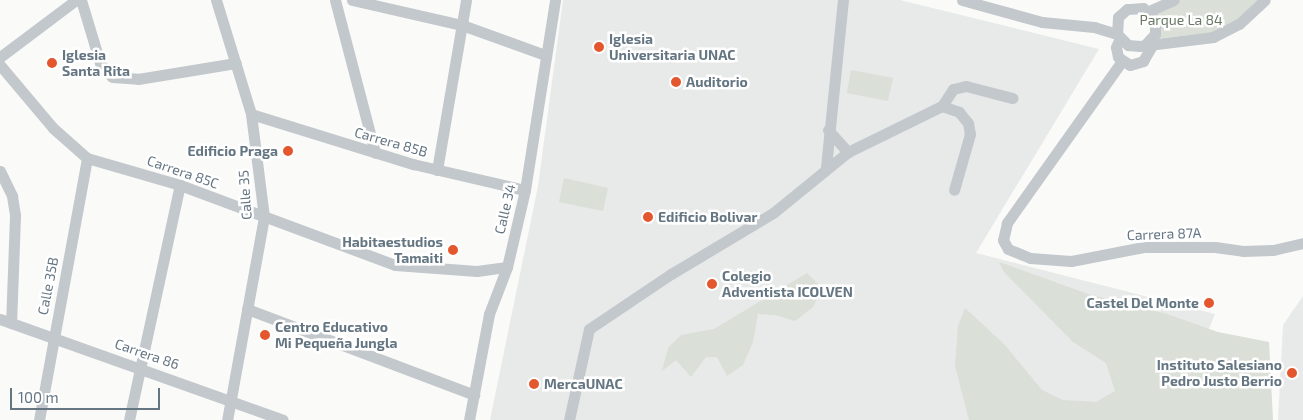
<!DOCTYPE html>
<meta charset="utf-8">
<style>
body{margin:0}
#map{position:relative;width:1303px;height:420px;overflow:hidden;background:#fafaf8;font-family:"Exo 2",sans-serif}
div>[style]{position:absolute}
.built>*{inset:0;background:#e8e9e9}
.green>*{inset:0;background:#dadfd7}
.minor>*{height:11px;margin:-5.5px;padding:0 5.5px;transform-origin:5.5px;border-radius:5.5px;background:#c3c8cc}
.dots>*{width:14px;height:14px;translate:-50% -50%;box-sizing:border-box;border:2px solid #fff;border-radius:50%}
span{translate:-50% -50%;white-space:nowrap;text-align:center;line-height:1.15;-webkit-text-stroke:5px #fff;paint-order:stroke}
.park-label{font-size:14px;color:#687a64}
.poi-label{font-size:14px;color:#657683;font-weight:700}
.left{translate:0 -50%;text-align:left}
.right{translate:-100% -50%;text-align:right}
.street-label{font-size:14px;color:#657683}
.scale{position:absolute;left:10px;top:388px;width:150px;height:22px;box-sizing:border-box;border:2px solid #657683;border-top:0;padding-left:6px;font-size:15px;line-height:18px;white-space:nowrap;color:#657683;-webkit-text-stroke:4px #fff;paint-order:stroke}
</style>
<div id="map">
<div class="built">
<i style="clip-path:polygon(563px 0,900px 0,1099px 49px,976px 253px,1215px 314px,1185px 388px,1126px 420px,490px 420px,538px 186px)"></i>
<i style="clip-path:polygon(1303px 296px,1303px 420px,1278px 420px,1283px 325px)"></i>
</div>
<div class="green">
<i style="clip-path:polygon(1172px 0,1265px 0,1228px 31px,1152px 39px,1149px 11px)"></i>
<i style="clip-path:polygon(851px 70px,893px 78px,888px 101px,847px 93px)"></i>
<i style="clip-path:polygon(564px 178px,608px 188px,603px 211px,559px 202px)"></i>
<i style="clip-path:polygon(999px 262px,1088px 294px,1167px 314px,1218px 332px,1269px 342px,1273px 420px,969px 420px,955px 366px,958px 326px,965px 308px,1004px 344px,1042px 390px,1063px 400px,1096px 402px,1115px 391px,1106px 363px,1073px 342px,1004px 272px)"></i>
<i style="clip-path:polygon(807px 273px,822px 288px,813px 307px,795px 321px,775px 315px,758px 314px,753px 342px,743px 365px,727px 376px,717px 357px,706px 357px,691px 377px,676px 360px,662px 371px,668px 348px,681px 335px,714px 329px)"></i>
</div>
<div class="minor">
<i style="left:81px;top:0;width:66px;rotate:73.2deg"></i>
<i style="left:100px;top:63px;width:18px;rotate:49deg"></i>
<i style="left:112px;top:77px;width:26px;rotate:4deg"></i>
<i style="left:138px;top:79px;width:99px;rotate:-9.3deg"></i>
<i style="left:216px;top:0;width:119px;rotate:72.9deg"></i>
<i style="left:251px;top:114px;width:104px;rotate:82.8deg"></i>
<i style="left:264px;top:217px;width:206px;rotate:100.3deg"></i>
<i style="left:335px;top:0;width:158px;rotate:75.3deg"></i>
<i style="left:352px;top:0;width:113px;rotate:12.8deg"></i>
<i style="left:462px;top:25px;width:88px;rotate:19.9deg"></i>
<i style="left:962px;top:0;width:83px;rotate:15.4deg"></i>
<i style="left:1042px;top:22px;width:52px;rotate:5.5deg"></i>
<i style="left:1094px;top:27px;width:24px;rotate:17deg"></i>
<i style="left:1149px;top:11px;width:27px;rotate:-24deg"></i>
<i style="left:1120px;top:38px;width:10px;rotate:114deg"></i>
<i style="left:1116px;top:47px;width:10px;rotate:79deg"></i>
<i style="left:1118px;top:57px;width:14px;rotate:34deg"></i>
<i style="left:1130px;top:65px;width:14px;rotate:-17deg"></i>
<i style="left:1143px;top:61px;width:20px;rotate:-60deg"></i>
<i style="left:1145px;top:45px;width:15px;rotate:-48deg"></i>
<i style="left:1155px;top:34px;width:14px;rotate:-90deg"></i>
<i style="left:1155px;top:20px;width:17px;rotate:-135deg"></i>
<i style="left:1143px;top:8px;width:16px;rotate:176deg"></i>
<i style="left:1127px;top:9px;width:12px;rotate:138deg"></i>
<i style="left:1118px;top:17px;width:17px;rotate:93deg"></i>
<i style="left:1117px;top:34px;width:16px;rotate:45deg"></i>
<i style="left:1128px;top:45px;width:12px;rotate:5deg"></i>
<i style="left:1140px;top:46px;width:74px;rotate:-7deg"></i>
<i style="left:1213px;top:37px;width:29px;rotate:-27deg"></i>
<i style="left:1239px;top:24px;width:35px;rotate:-43deg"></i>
<i style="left:0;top:57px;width:95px;rotate:-36.9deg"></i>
<i style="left:1122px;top:61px;width:199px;rotate:125.4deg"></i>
<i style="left:1007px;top:223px;width:17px;rotate:103deg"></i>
<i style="left:1003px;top:240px;width:10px;rotate:61deg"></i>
<i style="left:1008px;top:249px;width:24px;rotate:22deg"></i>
<i style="left:1030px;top:258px;width:41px;rotate:4.2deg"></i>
<i style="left:1071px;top:261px;width:74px;rotate:-10.9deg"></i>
<i style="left:1144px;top:247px;width:71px"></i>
<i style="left:1215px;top:247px;width:28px;rotate:8deg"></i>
<i style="left:1243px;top:251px;width:30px;rotate:-2deg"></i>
<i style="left:1273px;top:250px;width:31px;rotate:-13deg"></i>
<i style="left:0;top:65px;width:82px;rotate:49.9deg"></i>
<i style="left:53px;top:128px;width:45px;rotate:41.4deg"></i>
<i style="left:87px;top:158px;width:97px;rotate:16.2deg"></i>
<i style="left:180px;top:185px;width:229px;rotate:20.4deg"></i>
<i style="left:395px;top:265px;width:82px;rotate:4.2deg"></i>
<i style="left:477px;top:271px;width:30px;rotate:-8deg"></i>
<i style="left:942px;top:106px;width:20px;rotate:-57deg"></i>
<i style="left:953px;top:89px;width:13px;rotate:-13deg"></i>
<i style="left:966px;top:86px;width:48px;rotate:14.6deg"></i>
<i style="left:251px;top:114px;width:170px;rotate:17.2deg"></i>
<i style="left:413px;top:164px;width:115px;rotate:13.1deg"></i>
<i style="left:828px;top:130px;width:30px;rotate:48deg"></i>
<i style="left:826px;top:167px;width:168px;rotate:-84.2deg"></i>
<i style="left:437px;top:170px;width:172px;rotate:-80.3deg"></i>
<i style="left:0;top:171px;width:28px;rotate:64deg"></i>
<i style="left:12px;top:196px;width:20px;rotate:81deg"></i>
<i style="left:15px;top:216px;width:107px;rotate:92.1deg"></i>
<i style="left:247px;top:309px;width:243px;rotate:20.7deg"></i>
<i style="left:0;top:319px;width:300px;rotate:19.6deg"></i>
<i style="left:39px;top:420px;width:266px;rotate:-79.6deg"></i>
<i style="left:129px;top:420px;width:240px;rotate:-77.8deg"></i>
<i style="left:469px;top:420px;width:108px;rotate:-79.3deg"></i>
<i style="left:489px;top:314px;width:50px;rotate:-69deg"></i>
<i style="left:507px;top:267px;width:79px;rotate:-76.8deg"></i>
<i style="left:525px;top:190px;width:192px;rotate:-81deg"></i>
<i style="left:569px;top:420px;width:93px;rotate:-77.6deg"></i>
<i style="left:589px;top:329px;width:99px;rotate:-33.9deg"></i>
<i style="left:671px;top:274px;width:119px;rotate:-30.9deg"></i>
<i style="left:773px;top:213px;width:97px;rotate:-39.1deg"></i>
<i style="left:848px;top:152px;width:105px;rotate:-26.1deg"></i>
<i style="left:942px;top:106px;width:18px;rotate:19deg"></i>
<i style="left:959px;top:112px;width:14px;rotate:51deg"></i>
<i style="left:968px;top:123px;width:11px;rotate:80deg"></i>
<i style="left:970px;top:134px;width:58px;rotate:105.9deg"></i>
</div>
<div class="dots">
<i style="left:599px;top:47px;background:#e4572e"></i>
<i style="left:52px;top:63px;background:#e4572e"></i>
<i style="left:676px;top:82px;background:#e4572e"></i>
<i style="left:288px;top:151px;background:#e4572e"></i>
<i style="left:648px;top:217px;background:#e4572e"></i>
<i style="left:453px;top:250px;background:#e4572e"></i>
<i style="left:712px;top:284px;background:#e4572e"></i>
<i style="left:1209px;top:303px;background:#e4572e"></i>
<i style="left:265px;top:335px;background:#e4572e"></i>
<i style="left:1292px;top:373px;background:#e4572e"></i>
<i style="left:534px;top:384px;background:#e4572e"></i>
</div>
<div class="park-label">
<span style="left:1181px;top:20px">Parque La 84</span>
</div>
<div class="poi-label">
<span class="left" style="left:609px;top:47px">Iglesia<br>Universitaria UNAC</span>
<span class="left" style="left:62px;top:63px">Iglesia<br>Santa Rita</span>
<span class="left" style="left:686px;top:82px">Auditorio</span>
<span class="right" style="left:278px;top:151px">Edificio Praga</span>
<span class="left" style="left:658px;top:217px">Edificio Bolivar</span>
<span class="right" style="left:443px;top:250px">Habitaestudios<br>Tamaiti</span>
<span class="left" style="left:722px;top:284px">Colegio<br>Adventista ICOLVEN</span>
<span class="right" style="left:1199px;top:303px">Castel Del Monte</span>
<span class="left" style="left:275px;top:335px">Centro Educativo<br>Mi Pequeña Jungla</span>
<span class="right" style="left:1282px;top:373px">Instituto Salesiano<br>Pedro Justo Berrio</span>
<span class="left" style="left:544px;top:384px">MercaUNAC</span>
</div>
<div class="street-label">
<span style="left:391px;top:142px;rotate:16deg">Carrera 85B</span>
<span style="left:183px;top:172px;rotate:19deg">Carrera 85C</span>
<span style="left:245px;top:195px;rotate:-94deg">Calle 35</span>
<span style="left:505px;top:209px;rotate:-77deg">Calle 34</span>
<span style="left:1164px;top:234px;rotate:-2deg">Carrera 87A</span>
<span style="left:48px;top:286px;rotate:-79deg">Calle 35B</span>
<span style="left:147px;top:354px;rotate:19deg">Carrera 86</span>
</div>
<div class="scale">100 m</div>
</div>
